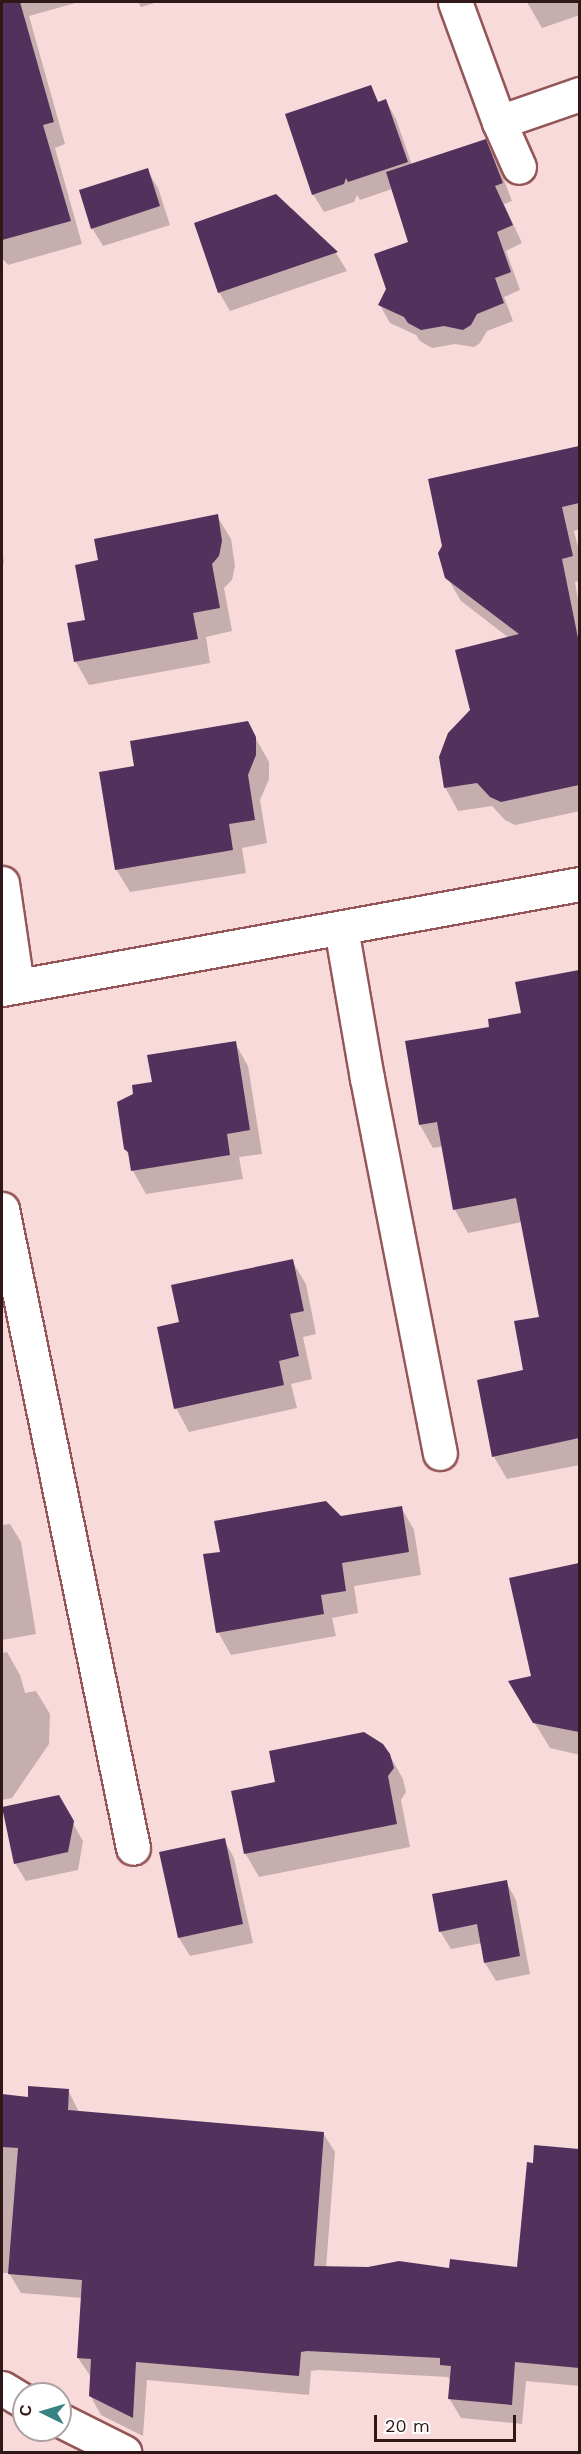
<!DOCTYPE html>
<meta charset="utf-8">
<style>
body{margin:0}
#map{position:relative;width:581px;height:2454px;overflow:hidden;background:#f8dada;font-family:"Work Sans",sans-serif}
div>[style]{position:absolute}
.shadow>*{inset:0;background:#0003}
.building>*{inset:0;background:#53315d}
.roads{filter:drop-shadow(2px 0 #945658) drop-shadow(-2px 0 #945658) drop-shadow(0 2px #945658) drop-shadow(0 -2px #945658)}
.minor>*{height:33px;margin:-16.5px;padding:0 16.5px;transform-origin:16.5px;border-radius:16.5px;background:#fff}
span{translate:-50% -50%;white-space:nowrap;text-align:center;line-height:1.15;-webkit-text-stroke:6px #fff;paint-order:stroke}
.frame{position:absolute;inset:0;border:3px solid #301718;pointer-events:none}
.north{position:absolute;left:12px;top:2382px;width:60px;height:60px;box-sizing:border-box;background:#fff;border:2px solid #aca2a3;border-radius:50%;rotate:275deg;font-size:16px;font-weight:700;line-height:24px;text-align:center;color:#301718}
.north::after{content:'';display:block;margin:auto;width:21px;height:27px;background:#398284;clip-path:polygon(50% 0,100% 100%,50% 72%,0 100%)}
.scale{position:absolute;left:374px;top:2415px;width:142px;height:27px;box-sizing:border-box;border:3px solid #301718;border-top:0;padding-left:8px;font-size:18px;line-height:21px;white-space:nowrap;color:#301718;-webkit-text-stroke:4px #fff;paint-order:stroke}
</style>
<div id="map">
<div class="shadow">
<i style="clip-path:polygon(2px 2px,79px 2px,29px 16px,65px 144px,55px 148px,82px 244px,8px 265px,2px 258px)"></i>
<i style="clip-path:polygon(138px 2px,158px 2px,141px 7px)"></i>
<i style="clip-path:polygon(527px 2px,580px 2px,580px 15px,542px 28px)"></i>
<i style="clip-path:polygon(370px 86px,379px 103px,386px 101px,396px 119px,412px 165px,485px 141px,496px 159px,512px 201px,504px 204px,522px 243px,506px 251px,520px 290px,504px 297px,513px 321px,487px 331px,480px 343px,474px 347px,455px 344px,432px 348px,420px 341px,416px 335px,390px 323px,380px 305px,409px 243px,392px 189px,360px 200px,357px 195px,354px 202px,324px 212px,313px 194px)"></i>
<i style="clip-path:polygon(147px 170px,158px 188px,170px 225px,103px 246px,92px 228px)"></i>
<i style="clip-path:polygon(275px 196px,336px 253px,347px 271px,230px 311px,219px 292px)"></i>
<i style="clip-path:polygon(580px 448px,580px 529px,574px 531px,580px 555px,580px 581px,575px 582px,580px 610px,580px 811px,515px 825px,505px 820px,492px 806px,458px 811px,445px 787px,471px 710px,509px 638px,461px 601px,447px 577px,444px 547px,430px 481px)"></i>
<i style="clip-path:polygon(217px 516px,231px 539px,235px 566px,232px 580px,224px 588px,232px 631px,206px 637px,210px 663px,89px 685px,76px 662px,100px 561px)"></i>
<i style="clip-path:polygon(2px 549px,4px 563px,2px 563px)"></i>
<i style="clip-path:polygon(247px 723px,269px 762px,269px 779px,260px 800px,267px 843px,242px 848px,246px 873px,130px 892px,116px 869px,135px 767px)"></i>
<i style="clip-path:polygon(580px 972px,580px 1465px,507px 1479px,494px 1457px,525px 1371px,540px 1318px,522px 1222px,468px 1233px,455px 1210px,443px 1146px,433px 1148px,420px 1125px,406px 1042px,491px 1028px,523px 1015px,516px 983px)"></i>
<i style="clip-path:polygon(235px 1043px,248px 1066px,262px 1154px,239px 1157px,243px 1179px,146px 1194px,133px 1171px,131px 1158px,125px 1149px)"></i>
<i style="clip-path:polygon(292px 1261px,306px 1284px,316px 1334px,303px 1337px,312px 1379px,291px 1384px,297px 1408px,189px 1432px,176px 1408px,181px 1323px)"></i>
<i style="clip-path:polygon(401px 1507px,414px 1530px,421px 1575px,354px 1586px,358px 1613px,332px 1618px,336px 1636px,231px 1655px,218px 1632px,221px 1553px,340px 1517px)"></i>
<i style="clip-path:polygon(10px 1524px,21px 1542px,36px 1634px,2px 1640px,2px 1525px)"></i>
<i style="clip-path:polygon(580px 1564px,580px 1755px,550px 1748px,525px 1707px,533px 1677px,511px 1579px)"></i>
<i style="clip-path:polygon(7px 1652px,20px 1675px,25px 1693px,36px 1691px,50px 1714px,49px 1744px,12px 1798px,2px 1800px,2px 1653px)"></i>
<i style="clip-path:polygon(389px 1754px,403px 1779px,406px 1792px,401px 1800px,410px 1847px,259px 1877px,245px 1853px)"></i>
<i style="clip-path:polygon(58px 1797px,83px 1841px,78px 1870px,26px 1881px,15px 1863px)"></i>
<i style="clip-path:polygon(224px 1840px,234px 1858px,253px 1943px,190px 1956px,179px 1938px,161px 1854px)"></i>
<i style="clip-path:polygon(506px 1882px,516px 1900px,530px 1974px,496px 1981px,485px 1963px,482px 1943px,451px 1949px,440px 1931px)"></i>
<i style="clip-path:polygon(68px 2090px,79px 2112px,323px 2133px,335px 2152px,326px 2268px,519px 2268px,536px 2147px,580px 2151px,580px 2386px,526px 2381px,522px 2424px,461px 2418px,449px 2398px,451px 2382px,448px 2377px,318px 2370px,311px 2371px,309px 2395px,147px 2380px,143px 2436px,101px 2415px,90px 2395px,91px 2377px,78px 2358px,83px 2298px,21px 2293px,9px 2273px,2px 2273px,2px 2096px,29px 2098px)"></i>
</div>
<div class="building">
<i style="clip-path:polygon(2px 2px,20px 2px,54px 122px,43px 125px,71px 221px,2px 240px)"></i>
<i style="clip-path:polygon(371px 85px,378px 102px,386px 99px,408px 162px,348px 182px,346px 178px,344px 184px,312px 195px,285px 114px)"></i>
<i style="clip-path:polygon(486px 139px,503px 183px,495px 186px,513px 225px,497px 232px,511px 272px,495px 278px,504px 303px,477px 314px,471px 325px,463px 330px,444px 326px,421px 330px,408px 323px,404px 317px,378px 305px,386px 289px,374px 254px,408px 242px,386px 172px)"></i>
<i style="clip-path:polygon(148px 168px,160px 206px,91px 229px,79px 190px)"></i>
<i style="clip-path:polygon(276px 194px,338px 252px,218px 293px,194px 223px)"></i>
<i style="clip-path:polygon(579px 446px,579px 503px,562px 507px,573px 556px,562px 559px,579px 643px,579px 785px,501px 802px,490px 797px,477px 783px,444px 788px,439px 757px,448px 733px,470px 710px,455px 650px,519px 634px,445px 578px,438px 553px,442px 546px,428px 479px)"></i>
<i style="clip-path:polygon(218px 514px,222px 541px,219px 556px,212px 564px,220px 608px,193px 613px,198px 639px,74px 662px,67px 623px,85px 620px,75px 565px,98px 560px,94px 539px)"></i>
<i style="clip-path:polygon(248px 721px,256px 737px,256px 755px,248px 775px,255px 820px,229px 824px,233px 850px,115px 870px,99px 772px,134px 766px,130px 741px)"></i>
<i style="clip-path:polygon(579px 970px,579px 1438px,492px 1457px,477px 1380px,523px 1370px,514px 1321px,539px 1317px,516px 1198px,453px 1210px,437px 1122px,419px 1125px,405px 1041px,489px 1027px,488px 1019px,521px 1013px,515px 982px)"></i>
<i style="clip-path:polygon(236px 1041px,250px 1130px,227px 1134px,230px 1155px,131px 1171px,128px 1152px,124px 1149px,117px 1102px,133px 1094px,132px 1085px,152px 1082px,147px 1055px)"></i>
<i style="clip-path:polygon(293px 1259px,304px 1311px,290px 1314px,299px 1356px,279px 1361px,284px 1385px,174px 1409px,157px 1327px,179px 1322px,171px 1285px)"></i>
<i style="clip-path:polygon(326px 1501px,341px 1516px,402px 1506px,409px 1552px,342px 1563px,346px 1591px,321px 1595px,324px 1614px,216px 1633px,203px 1554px,220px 1552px,214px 1521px)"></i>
<i style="clip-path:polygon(579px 1563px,579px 1732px,533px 1723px,508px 1681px,531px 1676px,509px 1578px)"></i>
<i style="clip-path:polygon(364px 1732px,383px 1744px,390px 1754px,394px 1768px,388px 1776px,397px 1824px,244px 1854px,231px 1791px,275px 1782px,269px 1751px)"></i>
<i style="clip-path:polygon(59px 1795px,74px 1821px,68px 1852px,14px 1864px,2px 1807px)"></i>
<i style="clip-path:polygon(225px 1838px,243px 1924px,178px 1938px,159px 1852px)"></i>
<i style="clip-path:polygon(507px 1880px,520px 1956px,484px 1963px,477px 1924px,439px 1932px,432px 1894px)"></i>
<i style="clip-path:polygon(28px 2086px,69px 2089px,68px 2110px,324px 2132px,314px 2266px,368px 2267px,399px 2261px,449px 2268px,450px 2259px,517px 2267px,527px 2162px,533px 2163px,534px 2145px,579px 2149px,579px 2368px,515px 2362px,512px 2405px,448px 2399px,451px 2366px,440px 2365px,440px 2358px,307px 2351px,301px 2352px,299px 2376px,136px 2362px,133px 2418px,89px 2396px,91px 2359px,77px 2358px,82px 2280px,8px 2274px,18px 2148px,2px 2147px,2px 2094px,28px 2097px)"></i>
</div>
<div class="roads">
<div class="minor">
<i style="left:455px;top:2px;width:128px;rotate:69.9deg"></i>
<i style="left:499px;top:122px;width:49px;rotate:66deg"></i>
<i style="left:499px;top:122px;width:86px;rotate:-19.1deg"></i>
<i style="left:2px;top:883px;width:104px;rotate:81.7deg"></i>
<i style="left:341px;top:928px;width:152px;rotate:80.2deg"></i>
<i style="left:367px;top:1078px;width:382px;rotate:79deg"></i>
<i style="left:2px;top:989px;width:587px;rotate:-10.3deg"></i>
<i style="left:2px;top:1209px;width:652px;rotate:78.41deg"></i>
<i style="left:2px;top:2388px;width:26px;rotate:31deg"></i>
<i style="left:60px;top:2420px;width:72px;rotate:26.6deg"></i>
</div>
</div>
<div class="frame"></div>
<div class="north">С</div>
<div class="scale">20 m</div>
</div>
